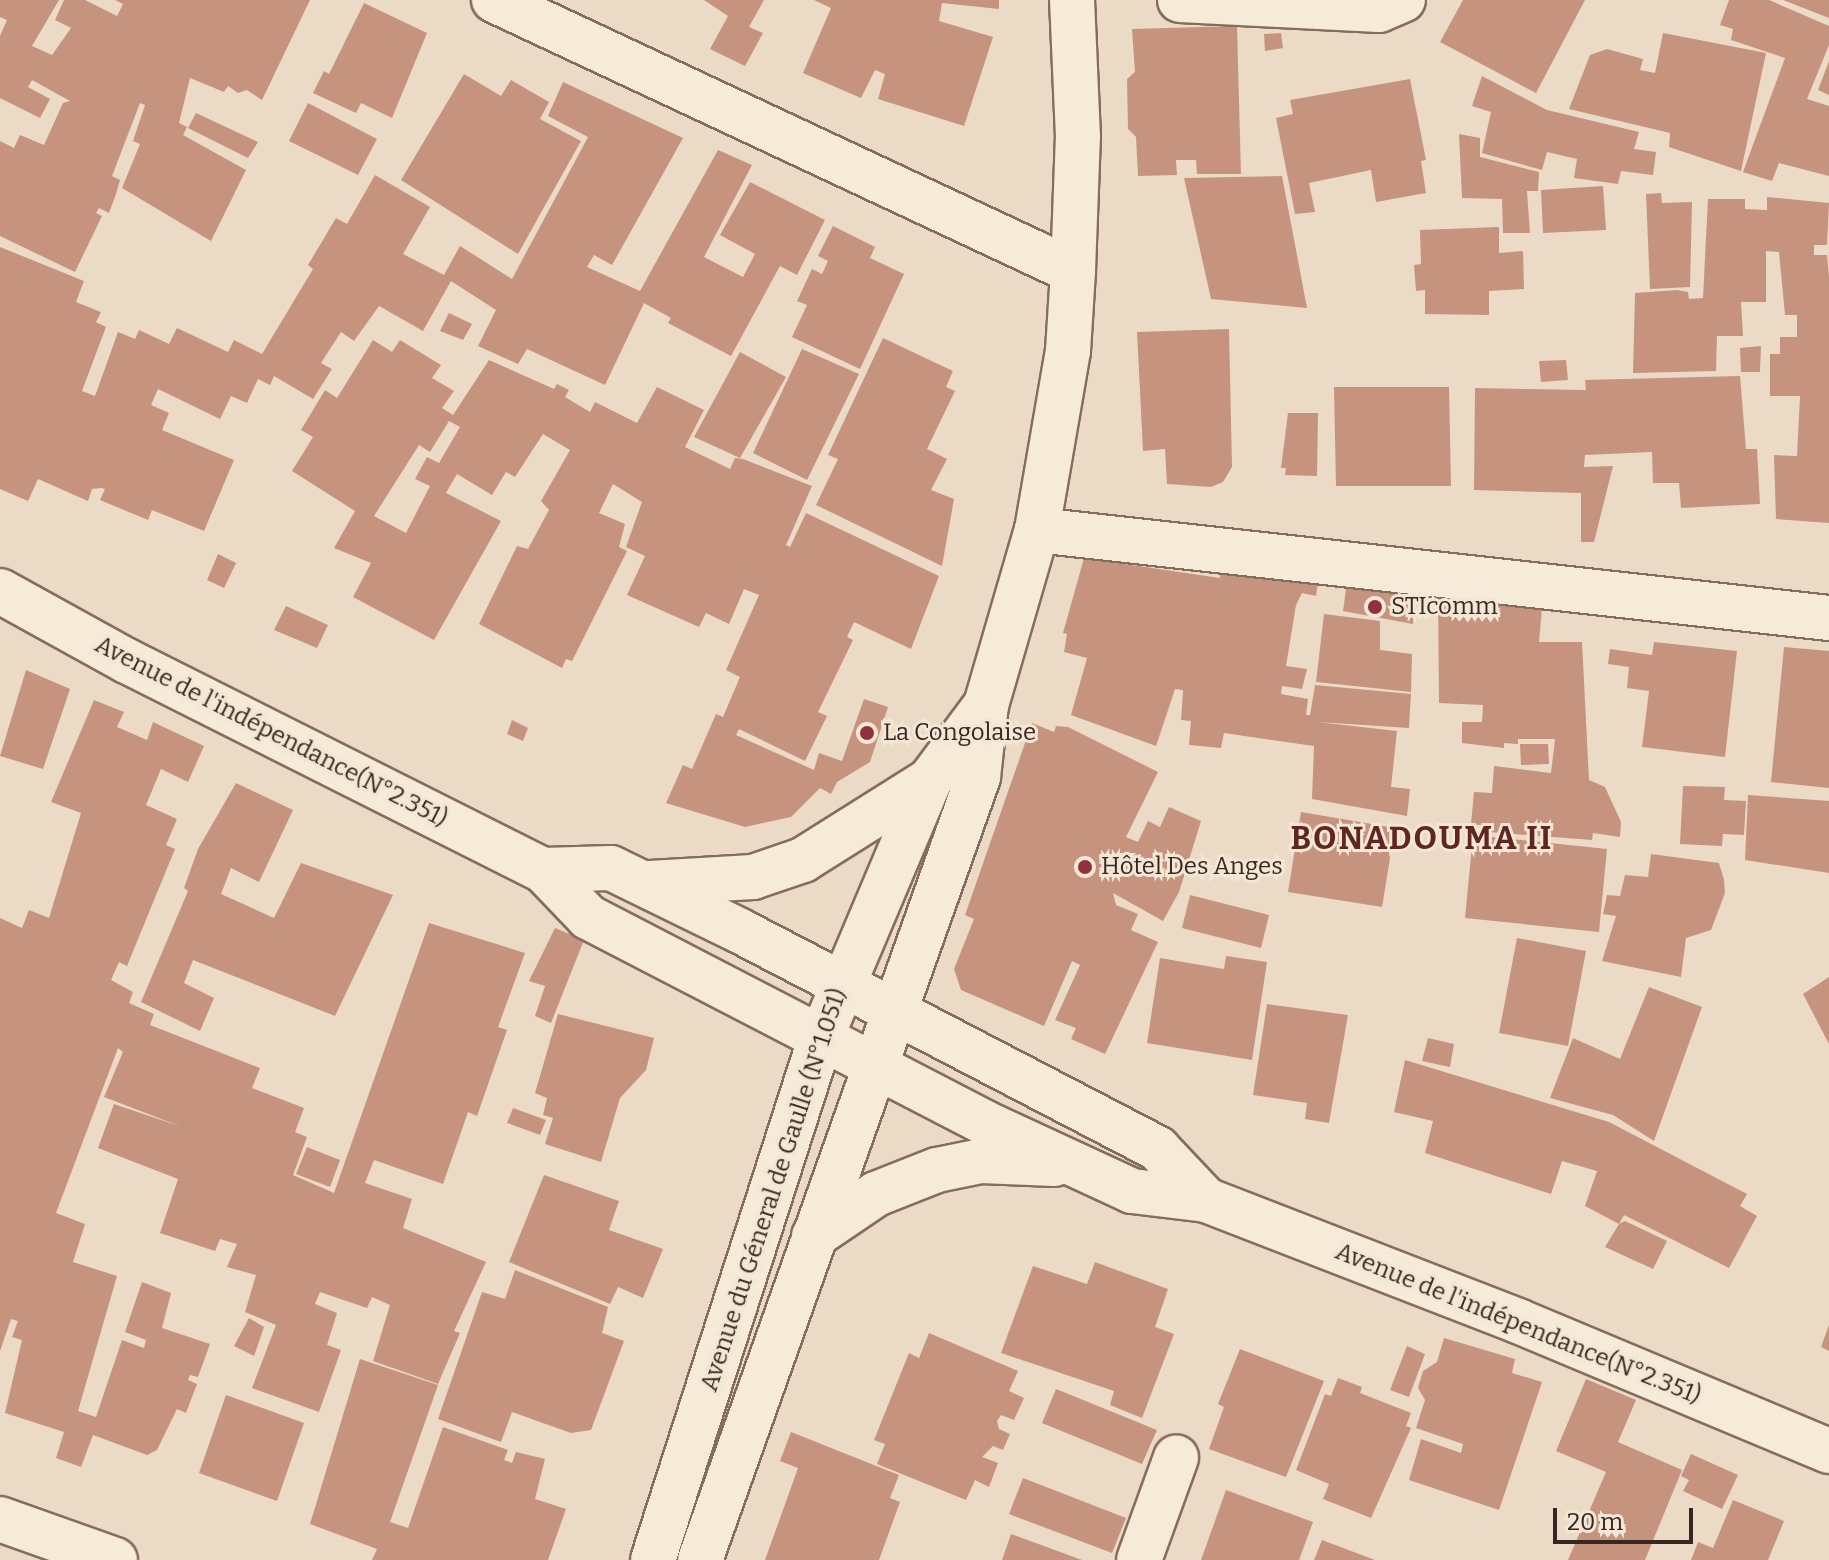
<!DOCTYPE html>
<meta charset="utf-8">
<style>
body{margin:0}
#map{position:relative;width:1829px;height:1560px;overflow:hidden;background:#ebdbc6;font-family:Bitter,serif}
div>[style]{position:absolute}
.building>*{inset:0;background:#c6937e}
.roads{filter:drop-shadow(2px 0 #856d5d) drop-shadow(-2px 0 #856d5d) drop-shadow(0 2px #856d5d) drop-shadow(0 -2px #856d5d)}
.minor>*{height:44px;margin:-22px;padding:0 22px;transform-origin:22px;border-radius:22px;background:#f6ead9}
.secondary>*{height:44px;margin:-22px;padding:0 22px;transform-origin:22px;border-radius:22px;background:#f6ead9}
.dots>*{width:22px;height:22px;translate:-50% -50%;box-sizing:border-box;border:4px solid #f3e6d5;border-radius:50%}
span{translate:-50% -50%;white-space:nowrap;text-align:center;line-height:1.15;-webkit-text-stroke:6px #f3e6d5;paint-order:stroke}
.poi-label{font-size:24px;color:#362820}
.left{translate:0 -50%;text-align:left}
.street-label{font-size:24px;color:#362820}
.district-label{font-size:32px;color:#602722;font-weight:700;letter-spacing:2px}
.scale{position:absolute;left:1553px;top:1508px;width:140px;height:36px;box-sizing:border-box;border:4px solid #362820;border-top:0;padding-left:10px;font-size:24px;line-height:28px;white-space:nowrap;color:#362820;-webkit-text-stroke:6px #f3e6d5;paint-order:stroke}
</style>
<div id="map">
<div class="building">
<i style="clip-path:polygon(0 0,59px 0,32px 46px,52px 55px,71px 28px,55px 20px,64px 0,85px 0,117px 16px,123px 4px,115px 0,310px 0,262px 100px,247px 90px,238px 93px,228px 86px,224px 92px,190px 78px,179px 123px,187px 127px,183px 135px,246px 170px,211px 241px,122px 188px,140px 144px,133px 141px,145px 105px,140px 103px,112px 176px,120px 180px,116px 194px,109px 213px,99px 208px,96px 213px,102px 216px,75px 272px,0 236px,0 141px,14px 148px,20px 135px,44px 145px,63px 103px,70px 101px,32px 80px,28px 87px,50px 99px,40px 118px,0 98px,0 36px,7px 20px,0 17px)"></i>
<i style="clip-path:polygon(704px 0,764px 0,749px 27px,763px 33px,745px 66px,710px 49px,728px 16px)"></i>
<i style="clip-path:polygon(814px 0,999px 0,999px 9px,942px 3px,939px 21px,993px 37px,964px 126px,878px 99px,885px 74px,875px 70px,861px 98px,803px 73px,831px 8px)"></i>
<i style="clip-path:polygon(1463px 0,1585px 0,1536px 93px,1440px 42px)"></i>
<i style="clip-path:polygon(1729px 0,1769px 0,1829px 26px,1829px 45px,1807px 99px,1829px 106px,1829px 176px,1779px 163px,1772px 181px,1743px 172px,1785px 58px,1731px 40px,1733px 29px,1720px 25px)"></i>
<i style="clip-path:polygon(1783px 0,1829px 0,1829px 18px)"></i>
<i style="clip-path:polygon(364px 3px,427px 33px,392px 118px,361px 103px,356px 113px,313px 93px,324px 71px,329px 74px)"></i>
<i style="clip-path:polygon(1237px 26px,1241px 174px,1197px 174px,1196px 160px,1176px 160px,1177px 175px,1138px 176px,1136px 137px,1128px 129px,1127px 79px,1135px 72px,1132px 29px)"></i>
<i style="clip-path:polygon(1281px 33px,1283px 48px,1265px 51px,1264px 34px)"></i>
<i style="clip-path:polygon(1663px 33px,1766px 53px,1741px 171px,1669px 147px,1670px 133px,1569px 109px,1590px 55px,1607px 49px,1643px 59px,1640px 70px,1655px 73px)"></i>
<i style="clip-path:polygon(1829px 61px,1829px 95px,1818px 90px)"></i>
<i style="clip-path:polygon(464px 74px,501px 96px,511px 80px,549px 102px,540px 119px,581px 141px,518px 254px,401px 180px)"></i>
<i style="clip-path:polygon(1482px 76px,1547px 110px,1639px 132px,1634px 149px,1656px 152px,1653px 175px,1621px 171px,1618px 184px,1574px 178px,1577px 159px,1547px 152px,1542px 170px,1482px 153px,1491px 112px,1472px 106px)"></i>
<i style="clip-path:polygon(1410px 79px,1426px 160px,1421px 161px,1426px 193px,1376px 202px,1371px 170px,1309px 183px,1315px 212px,1295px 214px,1276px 118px,1293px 114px,1290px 100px)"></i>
<i style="clip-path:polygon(563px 82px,683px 138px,612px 265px,594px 255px,587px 267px,640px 291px,718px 150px,752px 165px,704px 257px,743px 277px,755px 254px,720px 235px,750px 182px,825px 220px,797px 275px,780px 266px,731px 356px,668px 323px,671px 318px,644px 303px,605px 385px,527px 349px,518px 364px,478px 346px,496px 310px,451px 281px,423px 331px,379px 306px,354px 341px,341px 332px,321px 363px,332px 369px,313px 399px,274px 376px,270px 385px,258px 379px,247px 403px,231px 396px,220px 419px,158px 389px,151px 405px,169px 413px,162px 430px,234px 460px,204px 531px,152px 510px,148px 520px,100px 500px,105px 489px,101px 488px,92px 489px,88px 501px,38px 479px,28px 501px,0 489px,0 247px,84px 281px,76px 302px,101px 312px,96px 322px,106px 327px,82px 391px,95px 396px,118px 332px,135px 339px,139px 330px,169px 344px,177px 328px,228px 352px,234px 340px,262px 354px,313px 269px,308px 265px,336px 218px,347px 224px,375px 175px,430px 207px,403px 254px,444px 275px,460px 246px,512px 279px,588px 137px,548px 116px)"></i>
<i style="clip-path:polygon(308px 103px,377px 139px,358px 175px,289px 141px)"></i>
<i style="clip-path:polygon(196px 113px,258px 142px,248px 158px,188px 128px)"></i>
<i style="clip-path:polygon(1459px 134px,1480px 138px,1480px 157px,1539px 172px,1538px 191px,1527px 191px,1530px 233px,1503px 233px,1502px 199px,1462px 198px)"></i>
<i style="clip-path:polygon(1282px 176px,1307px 308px,1211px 299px,1184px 178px)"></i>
<i style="clip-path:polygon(1603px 186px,1606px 230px,1543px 233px,1541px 190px)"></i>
<i style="clip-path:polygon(1661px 193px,1662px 203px,1692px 202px,1690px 287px,1650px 289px,1646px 194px)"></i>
<i style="clip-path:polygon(1767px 197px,1829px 203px,1827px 245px,1814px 245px,1814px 255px,1827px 255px,1829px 277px,1829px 523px,1776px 519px,1774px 455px,1797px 456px,1800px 396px,1770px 396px,1770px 354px,1780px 354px,1780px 337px,1797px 337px,1797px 315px,1785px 315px,1779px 252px,1766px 251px,1766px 302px,1741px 302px,1743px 336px,1717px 336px,1716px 371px,1633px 373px,1635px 293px,1677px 290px,1688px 292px,1689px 299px,1703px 298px,1708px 199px,1745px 199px,1745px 209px,1767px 210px)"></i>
<i style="clip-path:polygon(833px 226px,875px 247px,870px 258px,904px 274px,860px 369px,792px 337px,807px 305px,797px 301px,812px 269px,822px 274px,828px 261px,818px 256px)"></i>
<i style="clip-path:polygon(1499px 227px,1499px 253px,1523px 251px,1524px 289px,1489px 291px,1489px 315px,1425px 314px,1425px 290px,1416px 291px,1414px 265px,1421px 264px,1420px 230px)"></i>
<i style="clip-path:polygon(449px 313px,472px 324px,463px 340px,440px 331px)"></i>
<i style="clip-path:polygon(1229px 329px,1232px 467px,1223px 482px,1211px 487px,1167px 484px,1165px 449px,1143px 451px,1137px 332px)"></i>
<i style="clip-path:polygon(883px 338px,953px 371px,946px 387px,955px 391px,927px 449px,947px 459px,931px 490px,954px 499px,942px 566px,816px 505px,838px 459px,828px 455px)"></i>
<i style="clip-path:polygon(evenodd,373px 340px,392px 352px,400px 340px,441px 365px,432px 378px,454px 391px,442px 408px,453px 415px,489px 360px,554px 389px,557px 384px,569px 390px,565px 397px,590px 412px,595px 402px,637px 423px,657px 387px,704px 410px,685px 447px,730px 469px,735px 458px,743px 459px,812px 486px,786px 545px,790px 547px,806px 513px,939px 576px,911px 649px,854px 622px,847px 637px,853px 640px,818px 712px,827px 716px,805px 761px,739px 729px,736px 735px,814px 770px,819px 753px,842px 761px,864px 699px,888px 707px,870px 762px,837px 782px,831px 794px,820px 788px,791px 817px,745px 827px,666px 803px,683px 765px,692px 769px,716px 714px,723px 717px,740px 677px,726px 670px,759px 595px,744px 589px,729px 624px,706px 613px,699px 627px,627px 595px,645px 556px,626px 547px,642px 502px,613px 484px,599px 513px,625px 524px,619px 547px,627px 551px,572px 661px,566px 659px,562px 668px,479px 624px,517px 546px,528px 549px,549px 510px,541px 501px,570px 450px,543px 434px,515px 477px,506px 472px,492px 495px,457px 474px,446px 493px,501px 521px,434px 640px,353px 597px,371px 563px,334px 548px,355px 511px,292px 471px,313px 437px,301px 430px,325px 390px,337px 398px,373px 340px,449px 421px,460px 427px,439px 463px,427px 457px,415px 479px,430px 486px,406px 533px,374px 516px,419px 445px,430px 452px,449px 421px)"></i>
<i style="clip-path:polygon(1761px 346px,1760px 372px,1741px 372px,1740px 348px)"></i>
<i style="clip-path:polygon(802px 349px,859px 374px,807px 480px,753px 453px)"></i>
<i style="clip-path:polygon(740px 352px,786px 377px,740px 458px,694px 437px)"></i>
<i style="clip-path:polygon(1566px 360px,1568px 380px,1541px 382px,1539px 361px)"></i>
<i style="clip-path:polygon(1740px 376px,1746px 449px,1757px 449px,1760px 504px,1681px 508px,1679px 483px,1653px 483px,1652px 452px,1585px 455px,1584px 467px,1613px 466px,1594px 542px,1581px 542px,1581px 493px,1474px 490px,1475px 388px,1586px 390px,1585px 380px)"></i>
<i style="clip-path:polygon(1334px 387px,1449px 387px,1451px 486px,1336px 486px)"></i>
<i style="clip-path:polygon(1288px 413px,1318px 413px,1317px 476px,1285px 475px,1286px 468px,1281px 468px)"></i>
<i style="clip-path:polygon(218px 554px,236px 563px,224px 588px,207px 580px)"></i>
<i style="clip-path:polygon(1084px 558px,1220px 578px,1220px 572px,1245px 575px,1248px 565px,1320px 570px,1316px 596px,1302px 593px,1296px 605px,1286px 666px,1307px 669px,1302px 689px,1282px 686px,1281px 694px,1308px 699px,1306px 715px,1310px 715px,1315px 685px,1411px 694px,1409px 728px,1317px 722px,1397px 731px,1391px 787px,1410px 789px,1407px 816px,1312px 799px,1314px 746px,1224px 733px,1221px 748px,1189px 745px,1191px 721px,1181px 720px,1183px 690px,1175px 689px,1156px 746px,1071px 715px,1087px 658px,1064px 652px,1067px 634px,1063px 633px)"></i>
<i style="clip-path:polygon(1347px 582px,1415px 594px,1413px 624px,1343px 611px)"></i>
<i style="clip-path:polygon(1438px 596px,1542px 608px,1539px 642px,1582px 642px,1589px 780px,1605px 787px,1621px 822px,1620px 837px,1593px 833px,1592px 840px,1488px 832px,1489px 826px,1471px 824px,1474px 792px,1492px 793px,1494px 766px,1551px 773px,1555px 739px,1518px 739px,1518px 744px,1504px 743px,1504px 748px,1462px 743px,1462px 722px,1482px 722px,1483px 705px,1439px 703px)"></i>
<i style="clip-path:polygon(286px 606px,328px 625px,317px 648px,274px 630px)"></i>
<i style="clip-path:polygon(1324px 614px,1380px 621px,1380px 650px,1412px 654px,1411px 692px,1316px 682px)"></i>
<i style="clip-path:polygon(1654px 642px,1737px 651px,1725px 757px,1642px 747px,1649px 691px,1627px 688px,1629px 667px,1608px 664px,1610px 649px,1652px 655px)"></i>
<i style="clip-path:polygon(1784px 647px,1829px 651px,1829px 788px,1771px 782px)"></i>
<i style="clip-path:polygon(26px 670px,70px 689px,43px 769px,0 756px)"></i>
<i style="clip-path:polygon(94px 700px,124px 712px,117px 727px,147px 740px,153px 722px,204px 746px,188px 782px,161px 769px,146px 805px,177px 819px,166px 845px,175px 849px,127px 966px,119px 962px,111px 980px,133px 992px,129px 1003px,154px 1014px,150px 1025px,260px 1068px,252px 1088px,304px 1108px,295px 1132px,307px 1137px,293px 1175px,334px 1193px,429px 923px,525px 953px,498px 1027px,507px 1030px,477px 1116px,468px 1112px,443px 1184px,374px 1160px,365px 1183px,412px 1199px,403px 1228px,486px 1262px,454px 1331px,460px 1333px,438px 1384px,373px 1361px,390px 1305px,372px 1297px,367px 1308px,320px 1292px,315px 1304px,337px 1313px,327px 1345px,341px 1350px,319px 1412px,252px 1388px,276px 1325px,245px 1312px,256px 1275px,227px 1267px,237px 1244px,220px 1239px,215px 1251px,160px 1233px,178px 1179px,98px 1148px,114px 1104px,182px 1127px,104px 1097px,123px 1052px,118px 1048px,56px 1213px,85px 1224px,73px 1262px,117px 1276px,78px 1411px,96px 1417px,122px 1340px,144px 1348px,146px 1340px,125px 1332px,142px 1282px,171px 1293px,162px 1328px,210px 1344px,198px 1377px,190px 1375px,188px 1380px,197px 1384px,186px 1413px,177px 1409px,157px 1450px,147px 1455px,93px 1435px,81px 1467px,56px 1458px,64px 1432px,5px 1413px,22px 1340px,12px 1337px,18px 1321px,11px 1319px,0 1351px,0 918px,22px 928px,29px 910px,49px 918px,81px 813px,51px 802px)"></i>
<i style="clip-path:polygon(512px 720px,528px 728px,523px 741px,507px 734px)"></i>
<i style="clip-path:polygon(1032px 723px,1054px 732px,1056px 726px,1068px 727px,1158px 772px,1126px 837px,1138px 842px,1148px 821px,1160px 827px,1169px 807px,1201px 821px,1179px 892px,1163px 921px,1113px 893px,1116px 905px,1138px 914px,1131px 930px,1158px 942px,1105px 1054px,1071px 1039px,1076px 1028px,1055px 1020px,1080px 965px,1072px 961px,1044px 1026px,961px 990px,954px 969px,974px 919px,965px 915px)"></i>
<i style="clip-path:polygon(1520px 744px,1548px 744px,1549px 764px,1521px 765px)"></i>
<i style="clip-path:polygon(236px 783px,293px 810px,259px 882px,231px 868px,221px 894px,274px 918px,301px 863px,393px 895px,335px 1016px,193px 960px,184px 983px,214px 998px,200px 1031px,141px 1002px,188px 891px,184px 888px,198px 849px)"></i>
<i style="clip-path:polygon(1683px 786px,1725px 787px,1724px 800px,1746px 801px,1744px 835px,1723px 834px,1722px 846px,1680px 844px)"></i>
<i style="clip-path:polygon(1748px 795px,1829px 801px,1829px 873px,1745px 860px)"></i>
<i style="clip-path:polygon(1301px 812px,1395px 828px,1382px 907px,1288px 892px)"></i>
<i style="clip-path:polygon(1473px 835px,1607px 849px,1599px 932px,1465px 918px)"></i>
<i style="clip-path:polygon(1651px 854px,1719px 863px,1724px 880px,1725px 893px,1711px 930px,1686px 938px,1681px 977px,1602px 961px,1616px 916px,1603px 914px,1607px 895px,1620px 896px,1625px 875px,1648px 877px)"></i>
<i style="clip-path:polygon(1190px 895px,1269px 915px,1261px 948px,1182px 928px)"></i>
<i style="clip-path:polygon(555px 928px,584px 940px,551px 1023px,535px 1016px,545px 986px,529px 981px)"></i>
<i style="clip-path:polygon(1517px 938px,1586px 951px,1568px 1046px,1499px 1033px)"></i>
<i style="clip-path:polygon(1226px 956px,1267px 962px,1252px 1060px,1147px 1043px,1160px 958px,1224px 969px)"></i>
<i style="clip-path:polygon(1829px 977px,1829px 1044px,1803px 994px)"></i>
<i style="clip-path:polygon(1649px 987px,1702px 1007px,1654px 1141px,1613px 1115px,1550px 1098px,1573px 1038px,1620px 1059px)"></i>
<i style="clip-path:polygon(1267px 1004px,1348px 1015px,1329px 1123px,1305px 1119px,1307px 1103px,1253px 1095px)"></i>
<i style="clip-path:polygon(558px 1014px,654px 1038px,646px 1070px,620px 1098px,601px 1162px,545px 1144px,553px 1118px,543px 1115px,547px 1098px,535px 1093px)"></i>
<i style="clip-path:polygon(1428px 1038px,1454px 1044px,1450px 1067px,1422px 1061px)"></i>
<i style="clip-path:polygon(1405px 1060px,1609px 1122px,1747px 1194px,1740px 1206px,1757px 1216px,1729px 1268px,1624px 1215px,1619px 1224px,1625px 1221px,1667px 1241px,1653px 1269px,1605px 1247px,1619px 1224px,1585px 1206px,1597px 1171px,1562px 1161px,1551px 1194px,1425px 1153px,1433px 1121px,1394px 1112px)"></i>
<i style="clip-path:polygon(513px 1108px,546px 1120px,540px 1135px,507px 1123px)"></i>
<i style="clip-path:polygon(307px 1147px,340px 1160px,330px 1187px,296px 1174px)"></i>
<i style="clip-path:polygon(544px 1175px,619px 1201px,609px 1230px,663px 1249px,643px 1298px,618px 1287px,610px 1304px,509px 1262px)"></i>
<i style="clip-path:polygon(1095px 1262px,1168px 1289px,1155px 1327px,1174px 1334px,1142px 1418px,1110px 1405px,1114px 1391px,1001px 1353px,1033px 1266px,1087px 1284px)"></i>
<i style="clip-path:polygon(515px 1270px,608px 1307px,602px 1333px,624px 1341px,591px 1430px,571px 1433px,512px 1412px,501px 1442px,438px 1419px,482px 1292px,505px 1299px)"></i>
<i style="clip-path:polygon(249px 1318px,264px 1327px,254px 1356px,234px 1346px)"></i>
<i style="clip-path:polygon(1829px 1325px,1829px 1351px,1821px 1347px)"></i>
<i style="clip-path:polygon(929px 1333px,1018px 1371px,1009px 1391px,1024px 1398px,1014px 1420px,1001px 1415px,997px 1421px,999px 1429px,1010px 1434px,1003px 1450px,993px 1446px,982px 1457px,998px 1463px,989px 1487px,975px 1480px,966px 1500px,877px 1464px,885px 1444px,874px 1440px,909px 1353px,919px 1358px)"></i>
<i style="clip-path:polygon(1444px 1338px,1515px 1359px,1512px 1373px,1542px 1382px,1499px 1510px,1409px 1480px,1421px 1439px,1461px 1453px,1463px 1444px,1416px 1428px,1425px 1400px,1418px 1388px,1423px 1371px,1437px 1362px)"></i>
<i style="clip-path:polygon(1407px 1346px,1425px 1354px,1409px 1397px,1390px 1390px)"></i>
<i style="clip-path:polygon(1240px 1349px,1324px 1381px,1286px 1477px,1209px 1449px,1224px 1407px,1218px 1404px)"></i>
<i style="clip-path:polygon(360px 1359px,438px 1385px,390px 1522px,408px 1528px,443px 1427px,508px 1450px,504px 1460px,512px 1463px,516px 1452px,545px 1459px,535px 1499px,566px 1509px,548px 1560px,372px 1560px,377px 1549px,310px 1524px)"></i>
<i style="clip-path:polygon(1338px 1378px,1362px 1387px,1360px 1393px,1411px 1413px,1406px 1426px,1411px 1428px,1371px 1518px,1323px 1499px,1329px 1484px,1296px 1470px,1325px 1394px,1331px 1396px)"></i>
<i style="clip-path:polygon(1586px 1379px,1636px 1400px,1618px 1442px,1682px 1470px,1645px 1560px,1568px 1560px,1606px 1472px,1556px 1451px)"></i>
<i style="clip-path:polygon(1056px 1389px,1157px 1430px,1142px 1464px,1042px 1423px)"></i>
<i style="clip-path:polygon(226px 1395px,304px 1423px,277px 1501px,199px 1473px)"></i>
<i style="clip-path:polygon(791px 1432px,899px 1475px,890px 1498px,900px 1502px,879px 1560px,765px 1560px,798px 1468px,780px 1461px)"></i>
<i style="clip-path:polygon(1691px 1454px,1738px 1475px,1722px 1509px,1683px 1491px,1689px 1480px,1681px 1476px)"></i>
<i style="clip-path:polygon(1023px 1478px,1126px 1518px,1112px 1553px,1009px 1514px)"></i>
<i style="clip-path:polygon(1226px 1490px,1313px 1522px,1299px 1560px,1201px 1560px)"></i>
<i style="clip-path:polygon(1733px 1500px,1784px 1521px,1768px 1560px,1691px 1560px,1698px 1542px,1713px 1548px)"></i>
<i style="clip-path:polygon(1011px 1534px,1082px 1560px,1002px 1560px)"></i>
<i style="clip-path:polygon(1322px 1540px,1375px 1560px,1314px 1560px)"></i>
</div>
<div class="roads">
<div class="minor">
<i style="left:494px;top:0;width:639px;rotate:25.08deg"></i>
<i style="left:1180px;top:0;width:199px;rotate:2.9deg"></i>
<i style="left:1379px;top:10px;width:26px;rotate:-23deg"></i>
<i style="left:1037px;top:530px;width:797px;rotate:6.34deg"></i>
<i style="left:0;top:1519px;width:122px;rotate:19.6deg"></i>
<i style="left:1139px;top:1560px;width:109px;rotate:-70.1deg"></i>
</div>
<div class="secondary">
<i style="left:0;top:591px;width:145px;rotate:28.9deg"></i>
<i style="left:127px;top:661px;width:466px;rotate:26.7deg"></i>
<i style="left:543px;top:870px;width:65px;rotate:46.2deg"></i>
<i style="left:588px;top:917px;width:447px;rotate:27.4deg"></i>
<i style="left:985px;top:1123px;width:162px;rotate:24.8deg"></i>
<i style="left:1132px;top:1191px;width:75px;rotate:6.9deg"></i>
<i style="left:1206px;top:1200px;width:335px;rotate:21.2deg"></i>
<i style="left:1518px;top:1321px;width:337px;rotate:22.7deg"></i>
<i style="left:543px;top:870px;width:68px;rotate:-1.7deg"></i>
<i style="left:611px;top:868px;width:144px;rotate:26deg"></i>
<i style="left:740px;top:931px;width:471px;rotate:27.5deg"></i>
<i style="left:1158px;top:1149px;width:70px;rotate:46.7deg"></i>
<i style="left:650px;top:883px;width:103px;rotate:-3.3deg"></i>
<i style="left:753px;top:877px;width:53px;rotate:-18.8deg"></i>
<i style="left:803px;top:860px;width:150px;rotate:-32.2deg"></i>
<i style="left:814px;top:1236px;width:75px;rotate:-34.1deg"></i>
<i style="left:876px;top:1194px;width:66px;rotate:-21.5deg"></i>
<i style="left:937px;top:1170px;width:45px;rotate:-11.6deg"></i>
<i style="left:981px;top:1161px;width:73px;rotate:2.4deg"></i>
<i style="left:653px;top:1560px;width:546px;rotate:-72.2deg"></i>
<i style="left:820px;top:1040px;width:282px;rotate:-67.1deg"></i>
<i style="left:930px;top:780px;width:94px;rotate:-53.3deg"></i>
<i style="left:700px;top:1560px;width:831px;rotate:-70.45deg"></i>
<i style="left:978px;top:777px;width:72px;rotate:-83.7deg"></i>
<i style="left:986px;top:705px;width:182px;rotate:-73.8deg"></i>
<i style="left:1037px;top:530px;width:182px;rotate:-80.2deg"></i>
<i style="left:1068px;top:351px;width:80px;rotate:-86.4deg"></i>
<i style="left:1073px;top:271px;width:134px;rotate:-87.9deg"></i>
<i style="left:1078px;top:137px;width:137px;rotate:-92.5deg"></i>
</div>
</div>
<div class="dots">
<i style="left:1375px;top:607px;background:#90313e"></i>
<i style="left:867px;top:733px;background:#90313e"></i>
<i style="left:1085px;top:867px;background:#90313e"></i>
</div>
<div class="poi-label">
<span class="left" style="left:1391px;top:607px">STIcomm</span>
<span class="left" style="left:883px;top:733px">La Congolaise</span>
<span class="left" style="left:1101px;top:867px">Hôtel Des Anges</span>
</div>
<div class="street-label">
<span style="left:271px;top:732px;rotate:27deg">Avenue de l'indépendance(N°2.351)</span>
<span style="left:774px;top:1190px;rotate:-72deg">Avenue du Géneral de Gaulle (N°1.051)</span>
<span style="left:1518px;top:1324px;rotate:22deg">Avenue de l'indépendance(N°2.351)</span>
</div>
<div class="district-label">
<span style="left:1422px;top:838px">BONADOUMA II</span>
</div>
<div class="scale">20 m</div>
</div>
